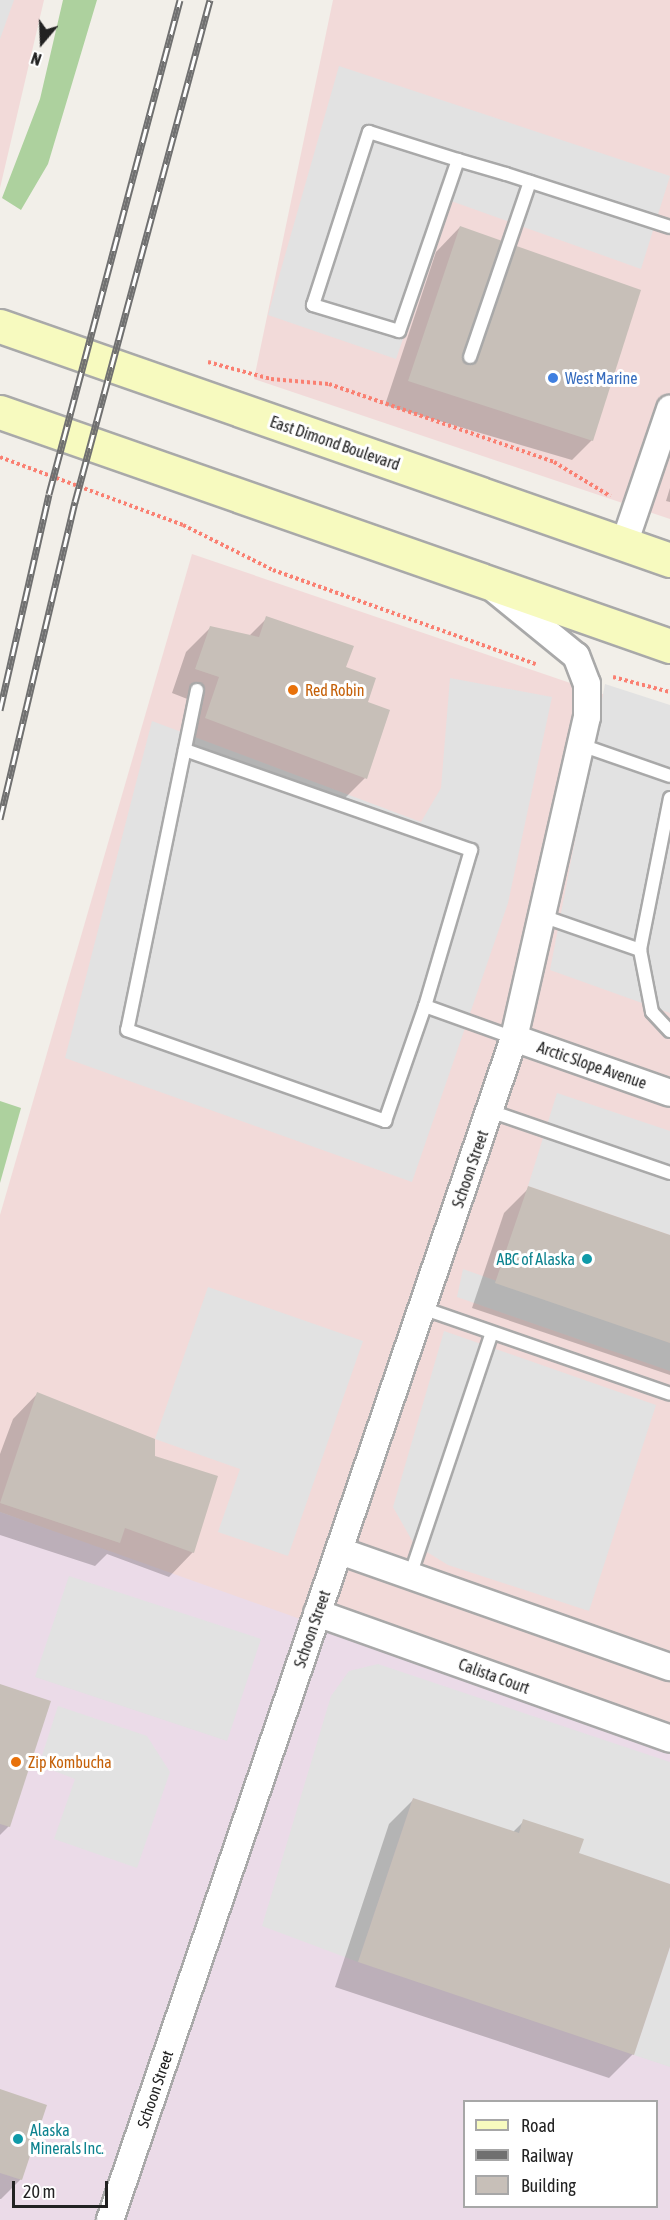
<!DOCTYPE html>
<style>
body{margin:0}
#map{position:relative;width:670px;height:2220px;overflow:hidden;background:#f2efe9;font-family:"Asap Condensed",sans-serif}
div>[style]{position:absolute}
.commercial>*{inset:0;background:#f2dad9}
.industrial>*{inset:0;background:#ebdbe8}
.forest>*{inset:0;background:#add19e}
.parking>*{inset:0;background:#e2e2e2}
.shadow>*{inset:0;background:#0003}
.building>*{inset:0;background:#c7bfb8}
.path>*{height:4px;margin-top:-2px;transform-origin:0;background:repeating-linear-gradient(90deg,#fa8072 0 3px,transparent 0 6px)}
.roads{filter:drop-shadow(2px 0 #a9a9a9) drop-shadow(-2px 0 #a9a9a9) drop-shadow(0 2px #a9a9a9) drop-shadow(0 -2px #a9a9a9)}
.service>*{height:12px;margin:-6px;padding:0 6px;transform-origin:6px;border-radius:6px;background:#fff}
.minor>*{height:26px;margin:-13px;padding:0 13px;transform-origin:13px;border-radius:13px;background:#fff}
.secondary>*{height:33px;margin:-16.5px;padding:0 16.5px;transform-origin:16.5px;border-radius:16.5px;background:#f7fabf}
.rail>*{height:7px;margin-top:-3.5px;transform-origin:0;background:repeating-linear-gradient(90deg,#fff 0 14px,#707070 0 28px);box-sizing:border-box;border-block:2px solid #707070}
.dots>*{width:16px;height:16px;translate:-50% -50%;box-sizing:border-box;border:3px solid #fff;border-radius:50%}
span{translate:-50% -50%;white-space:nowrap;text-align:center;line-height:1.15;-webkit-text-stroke:6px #fff;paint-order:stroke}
.shop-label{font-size:16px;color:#366cbe}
.left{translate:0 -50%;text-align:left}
.street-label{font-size:16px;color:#222}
.food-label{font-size:16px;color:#c56008}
.culture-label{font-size:16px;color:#0d838f}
.right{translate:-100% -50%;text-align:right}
.legend{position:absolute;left:463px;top:2100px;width:195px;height:108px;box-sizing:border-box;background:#fff;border:2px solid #a7a7a7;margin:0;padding:8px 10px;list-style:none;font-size:18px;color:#222}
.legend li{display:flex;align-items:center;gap:12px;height:30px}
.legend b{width:30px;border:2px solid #a7a7a7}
.north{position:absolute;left:12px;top:12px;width:60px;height:60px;-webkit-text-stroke:4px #fff;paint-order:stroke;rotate:199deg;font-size:16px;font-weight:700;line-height:24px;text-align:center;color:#222}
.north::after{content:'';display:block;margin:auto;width:21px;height:27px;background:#222;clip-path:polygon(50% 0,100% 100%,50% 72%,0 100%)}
.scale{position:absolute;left:12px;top:2181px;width:96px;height:27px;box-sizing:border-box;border:3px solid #222;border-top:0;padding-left:8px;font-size:18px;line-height:21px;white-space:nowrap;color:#222;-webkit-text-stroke:4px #fff;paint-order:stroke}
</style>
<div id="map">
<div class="commercial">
<i style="clip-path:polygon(0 0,44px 0,0 188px)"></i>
<i style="clip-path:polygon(333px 0,670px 0,670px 519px,254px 379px)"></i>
<i style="clip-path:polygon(192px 554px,670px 717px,670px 1758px,0 1512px,0 1215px)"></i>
</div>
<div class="industrial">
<i style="clip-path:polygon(evenodd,0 1512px,670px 1751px,670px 2220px,0 2220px,0 1512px,464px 2102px,656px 2102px,656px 2206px,464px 2206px,464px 2102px)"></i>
</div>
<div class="forest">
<i style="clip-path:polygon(63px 0,97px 0,48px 164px,21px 210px,2px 198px,40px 99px)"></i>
<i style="clip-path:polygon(0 1101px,21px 1108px,0 1183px)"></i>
</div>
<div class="parking">
<i style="clip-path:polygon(0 0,14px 0,0 39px)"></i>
<i style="clip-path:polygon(339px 66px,670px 176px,641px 269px,451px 201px,396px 359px,268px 315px)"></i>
<i style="clip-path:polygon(450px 678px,552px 697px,508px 903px,412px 1182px,65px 1058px,152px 721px,421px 822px,441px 788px)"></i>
<i style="clip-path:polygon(605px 684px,670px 705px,670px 1013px,550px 970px)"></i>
<i style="clip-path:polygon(557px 1093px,670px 1131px,670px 1235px,528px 1186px)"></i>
<i style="clip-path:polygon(463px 1269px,670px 1343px,670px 1371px,457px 1297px)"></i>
<i style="clip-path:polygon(208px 1287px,363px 1341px,288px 1556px,218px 1532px,240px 1469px,155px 1439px)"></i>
<i style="clip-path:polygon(444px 1331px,656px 1405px,589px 1611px,448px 1565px,414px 1544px,393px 1507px)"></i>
<i style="clip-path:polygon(69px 1576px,261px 1639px,227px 1741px,35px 1677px)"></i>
<i style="clip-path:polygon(378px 1664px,670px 1762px,670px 1884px,413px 1798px,358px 1962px,262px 1926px,331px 1696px,349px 1671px)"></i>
<i style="clip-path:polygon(58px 1706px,147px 1736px,170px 1772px,137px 1868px,54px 1839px,75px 1779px,39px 1765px)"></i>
<i style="clip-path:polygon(670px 1947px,670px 2067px,634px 2055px)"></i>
</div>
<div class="shadow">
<i style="clip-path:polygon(460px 227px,592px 440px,572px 460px,385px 405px,436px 252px)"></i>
<i style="clip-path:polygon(670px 488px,670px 502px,666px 501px)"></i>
<i style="clip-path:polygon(267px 618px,345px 668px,366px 703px,365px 778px,341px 802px,181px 743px,195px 702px,172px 693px,186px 652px,211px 627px,249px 636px)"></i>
<i style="clip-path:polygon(529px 1188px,670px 1236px,670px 1375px,472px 1308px,504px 1213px)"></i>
<i style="clip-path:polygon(37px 1394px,153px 1457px,193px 1552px,169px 1577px,107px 1554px,95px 1566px,0 1535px,0 1454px,13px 1419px)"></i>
<i style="clip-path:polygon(0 1685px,9px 1826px,0 1835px)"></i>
<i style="clip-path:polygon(413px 1800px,512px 1833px,524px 1821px,577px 1854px,670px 1885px,670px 1943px,633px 2054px,609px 2078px,335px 1987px,389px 1824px)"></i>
<i style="clip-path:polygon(0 2090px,21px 2179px,1px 2199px,0 2199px)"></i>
</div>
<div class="building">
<i style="clip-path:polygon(460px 226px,641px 290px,593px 441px,408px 381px)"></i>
<i style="clip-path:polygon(266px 616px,354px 646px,346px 667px,376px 678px,368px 702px,390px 710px,367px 779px,205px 718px,219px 677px,195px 669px,210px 626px,259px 637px)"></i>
<i style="clip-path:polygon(528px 1186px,670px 1235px,670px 1343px,495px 1283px)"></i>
<i style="clip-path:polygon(37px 1392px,155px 1439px,155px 1456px,218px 1476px,194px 1553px,125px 1528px,120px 1543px,0 1503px)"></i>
<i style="clip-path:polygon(0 1684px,51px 1701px,10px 1827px,0 1824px)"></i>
<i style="clip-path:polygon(413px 1798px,519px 1833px,523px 1819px,584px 1839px,579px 1853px,670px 1884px,670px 1947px,634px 2055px,358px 1962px)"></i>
<i style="clip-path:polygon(0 2089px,47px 2105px,22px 2180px,0 2173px)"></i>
</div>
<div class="path">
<i style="left:208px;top:362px;width:65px;rotate:15.1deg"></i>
<i style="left:271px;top:379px;width:58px;rotate:4.9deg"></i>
<i style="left:329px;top:384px;width:238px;rotate:19.1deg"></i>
<i style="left:554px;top:462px;width:66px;rotate:31.3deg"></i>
<i style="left:0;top:457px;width:195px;rotate:20.4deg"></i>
<i style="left:183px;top:525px;width:101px;rotate:26.6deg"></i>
<i style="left:273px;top:570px;width:279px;rotate:19.7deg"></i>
<i style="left:613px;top:677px;width:59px;rotate:14.7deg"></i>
</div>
<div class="roads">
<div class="service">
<i style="left:458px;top:160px;width:181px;rotate:109deg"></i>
<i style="left:399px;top:331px;width:90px;rotate:-163.2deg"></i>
<i style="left:313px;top:305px;width:182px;rotate:-72.1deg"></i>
<i style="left:369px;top:132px;width:93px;rotate:17.5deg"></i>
<i style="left:458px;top:160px;width:50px;rotate:16.3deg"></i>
<i style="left:506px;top:174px;width:172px;rotate:17.9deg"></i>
<i style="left:470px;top:357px;width:185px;rotate:-71.1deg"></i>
<i style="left:197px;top:690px;width:347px;rotate:101.6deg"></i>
<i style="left:127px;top:1030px;width:274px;rotate:19.4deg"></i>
<i style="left:385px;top:1121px;width:122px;rotate:-70.8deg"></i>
<i style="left:425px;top:1006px;width:95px;rotate:19.8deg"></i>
<i style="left:581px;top:745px;width:94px;rotate:19.2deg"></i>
<i style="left:185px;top:750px;width:303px;rotate:19.3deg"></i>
<i style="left:471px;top:850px;width:163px;rotate:106.4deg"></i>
<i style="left:670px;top:798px;width:155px;rotate:101.2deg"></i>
<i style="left:640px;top:950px;width:63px;rotate:79deg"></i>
<i style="left:652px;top:1012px;width:26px;rotate:47deg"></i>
<i style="left:542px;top:916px;width:104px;rotate:19.1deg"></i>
<i style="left:490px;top:1111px;width:190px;rotate:19deg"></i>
<i style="left:422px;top:1308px;width:262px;rotate:19.1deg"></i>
<i style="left:410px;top:1576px;width:256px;rotate:-71.4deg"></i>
</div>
<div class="minor">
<i style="left:624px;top:544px;width:143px;rotate:-71.2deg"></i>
<i style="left:514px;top:1038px;width:165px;rotate:19.4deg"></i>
<i style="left:340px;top:1551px;width:350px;rotate:19.4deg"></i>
<i style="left:317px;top:1613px;width:375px;rotate:19.6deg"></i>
<i style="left:110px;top:2220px;width:1249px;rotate:-71.13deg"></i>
<i style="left:514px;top:1038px;width:329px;rotate:-77.2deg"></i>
<i style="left:587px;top:717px;width:33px;rotate:-90deg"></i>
<i style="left:587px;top:684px;width:30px;rotate:-111deg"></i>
<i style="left:576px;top:656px;width:104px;rotate:-140.8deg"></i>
</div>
<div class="secondary">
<i style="left:0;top:326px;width:710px;rotate:19.25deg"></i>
<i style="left:0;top:412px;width:710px;rotate:19.25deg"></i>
</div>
</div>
<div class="rail">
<i style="left:0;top:710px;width:221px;rotate:-77.2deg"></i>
<i style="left:49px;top:494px;width:511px;rotate:-75.15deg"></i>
<i style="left:0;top:819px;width:326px;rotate:-76.7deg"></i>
<i style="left:75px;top:502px;width:520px;rotate:-74.95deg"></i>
</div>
<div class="dots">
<i style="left:553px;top:378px;background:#3f7fe0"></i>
<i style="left:293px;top:690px;background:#e8710a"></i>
<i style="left:587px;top:1259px;background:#0f9aa8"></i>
<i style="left:16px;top:1762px;background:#e8710a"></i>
<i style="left:18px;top:2139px;background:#0f9aa8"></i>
</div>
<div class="shop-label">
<span class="left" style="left:565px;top:378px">West Marine</span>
</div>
<div class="street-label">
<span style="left:335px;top:443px;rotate:19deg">East Dimond Boulevard</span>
<span style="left:592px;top:1065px;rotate:19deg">Arctic Slope Avenue</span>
<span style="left:470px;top:1169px;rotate:-71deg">Schoon Street</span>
<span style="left:312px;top:1629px;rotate:-71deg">Schoon Street</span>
<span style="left:494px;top:1676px;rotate:20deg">Calista Court</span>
<span style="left:155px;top:2089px;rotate:-71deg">Schoon Street</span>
</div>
<div class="food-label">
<span class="left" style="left:305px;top:690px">Red Robin</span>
<span class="left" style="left:28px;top:1762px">Zip Kombucha</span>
</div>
<div class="culture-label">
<span class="right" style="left:575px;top:1259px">ABC of Alaska</span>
<span class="left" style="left:30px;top:2139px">Alaska<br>Minerals Inc.</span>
</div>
<ul class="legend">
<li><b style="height:8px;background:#f7fabf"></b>Road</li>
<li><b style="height:8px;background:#707070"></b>Railway</li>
<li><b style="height:16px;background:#c7bfb8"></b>Building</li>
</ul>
<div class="north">N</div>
<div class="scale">20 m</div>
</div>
